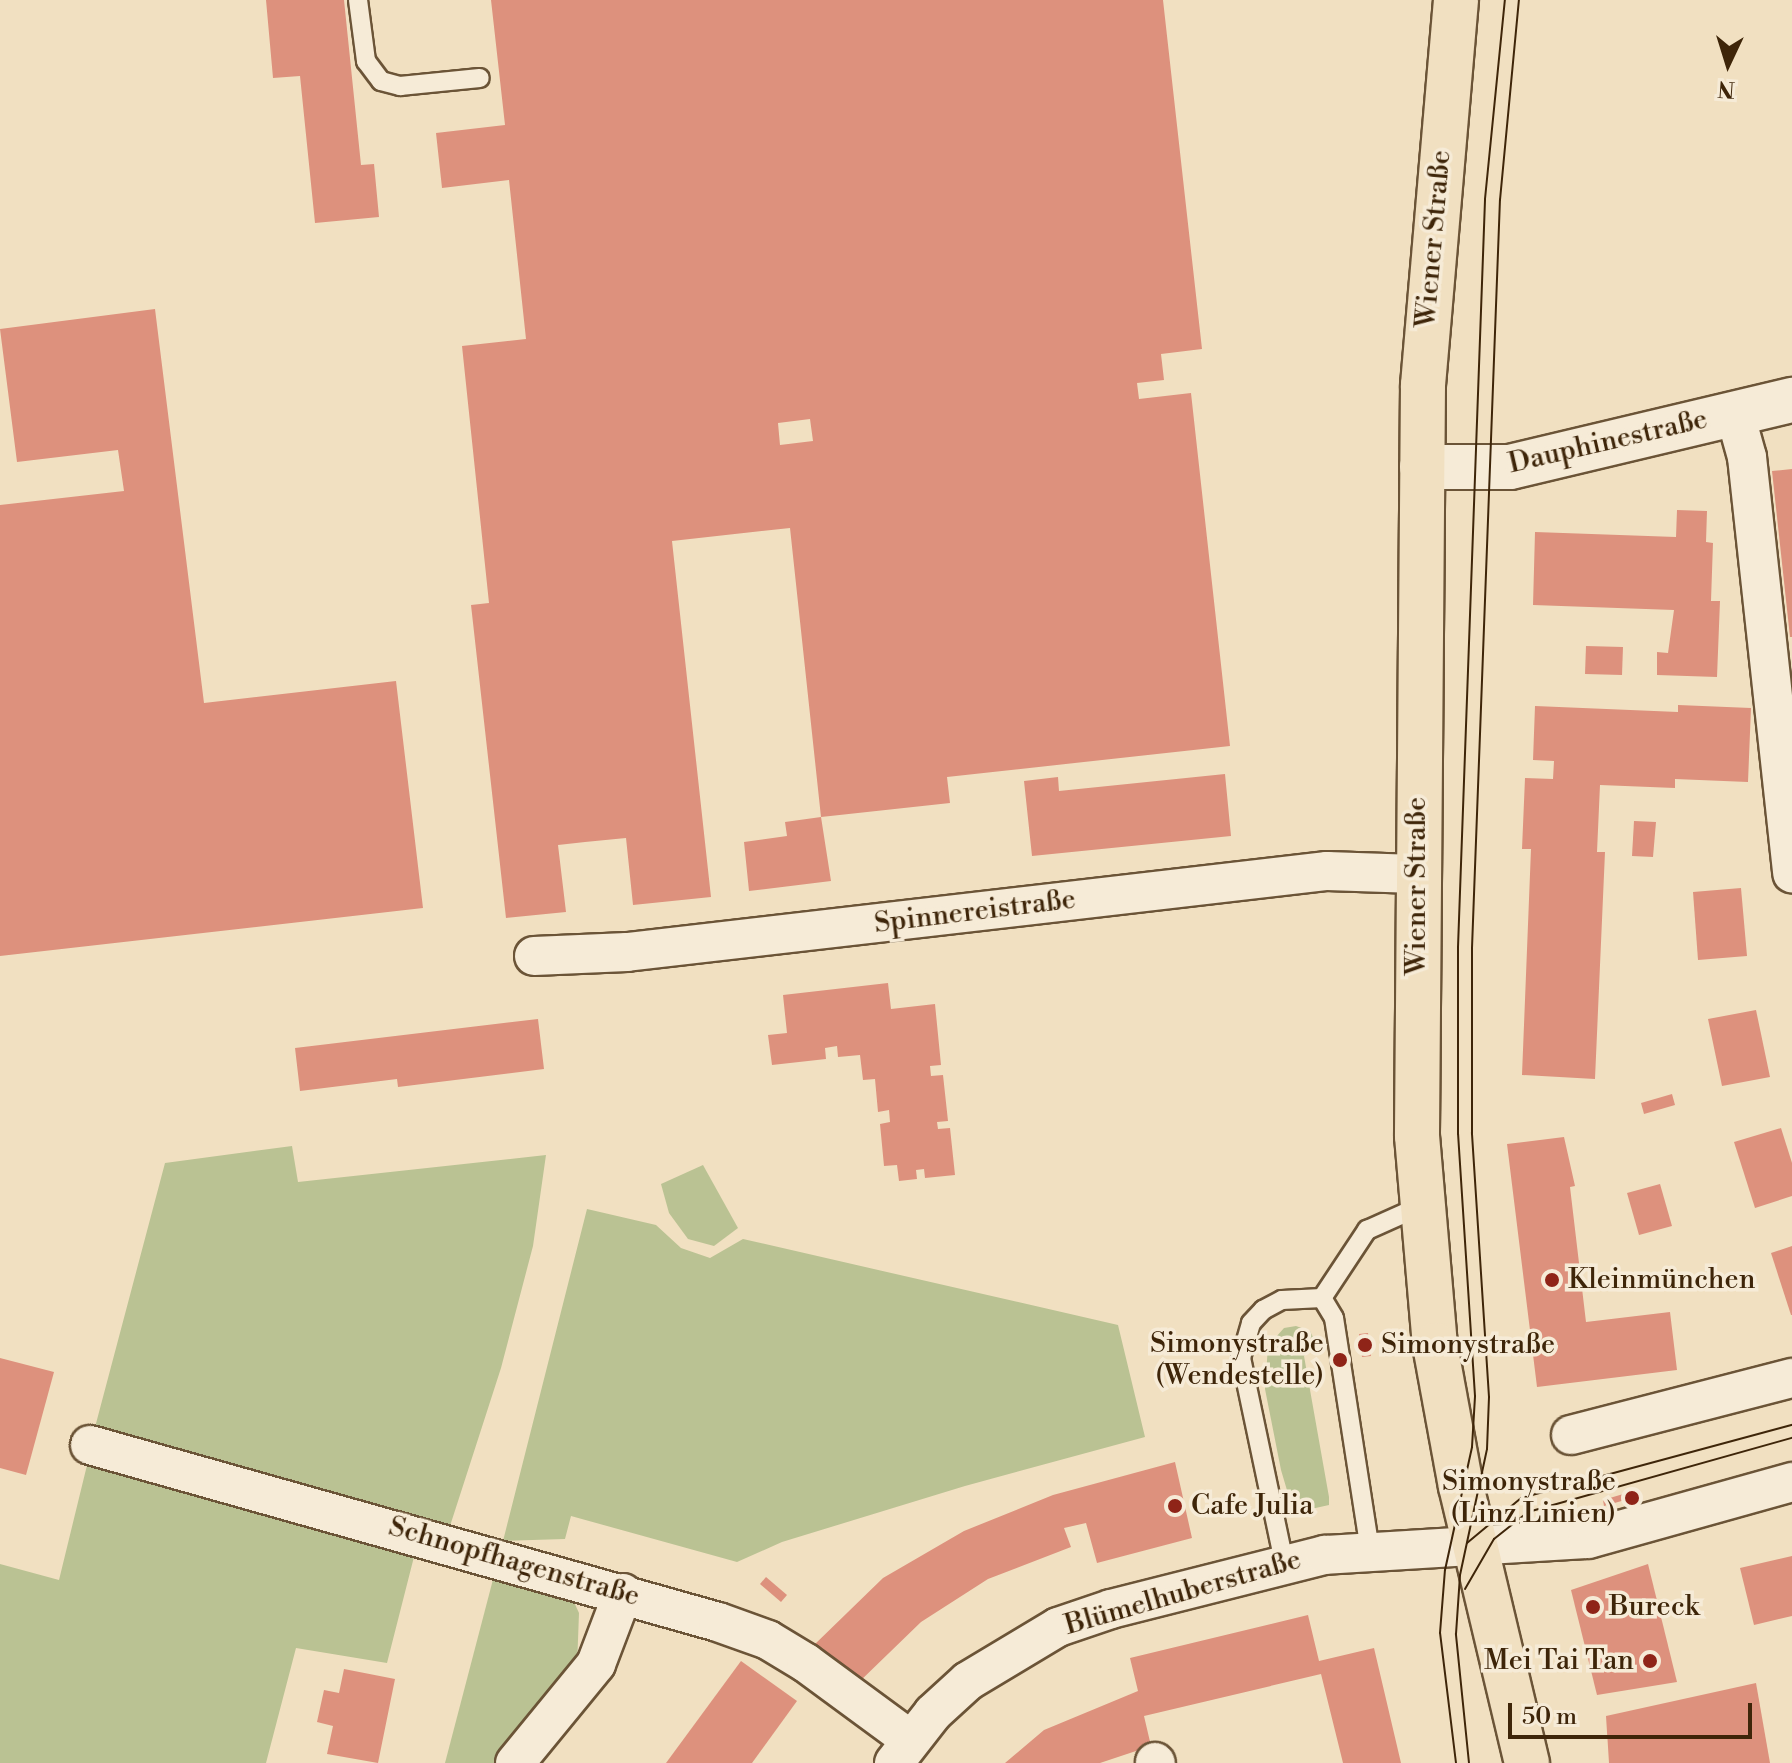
<!DOCTYPE html>
<meta charset="utf-8">
<style>
body{margin:0}
#map{position:relative;width:1792px;height:1763px;overflow:hidden;background:#f1e0c1;font-family:"Libre Bodoni",serif}
div>[style]{position:absolute}
.green>*{inset:0;background:#bac293}
.building>*{inset:0;background:#dd917d}
.roads{filter:drop-shadow(2px 0 #6b5437) drop-shadow(-2px 0 #6b5437) drop-shadow(0 2px #6b5437) drop-shadow(0 -2px #6b5437)}
.service>*{height:18px;margin:-9px;padding:0 9px;transform-origin:9px;border-radius:9px;background:#f6ebd7}
.minor>*{height:38px;margin:-19px;padding:0 19px;transform-origin:19px;border-radius:19px;background:#f6ebd7}
.secondary>*{height:44px;margin:-22px;padding:0 22px;transform-origin:22px;border-radius:22px;background:#f6ebd7}
.primary>*{height:44px;margin:-22px;padding:0 22px;transform-origin:22px;border-radius:22px;background:#f1e0c1}
.tram>*{height:2px;margin:-1px;padding:0 1px;transform-origin:1px;border-radius:1px;background:#3e2509}
.dots>*{width:22px;height:22px;translate:-50% -50%;box-sizing:border-box;border:4px solid #f6ebd7;border-radius:50%}
span{translate:-50% -50%;white-space:nowrap;text-align:center;line-height:1.15;-webkit-text-stroke:7px #f6ebd7;paint-order:stroke}
.street-label{font-size:28px;color:#3e2509}
.poi-label{font-size:28px;color:#3e2509}
.left{translate:0 -50%;text-align:left}
.right{translate:-100% -50%;text-align:right}
.north{position:absolute;left:1688px;top:24px;width:80px;height:80px;-webkit-text-stroke:6px #f6ebd7;paint-order:stroke;rotate:184deg;font-size:22px;font-weight:700;line-height:32px;text-align:center;color:#3e2509}
.north::after{content:'';display:block;margin:auto;width:28px;height:36px;background:#3e2509;clip-path:polygon(50% 0,100% 100%,50% 72%,0 100%)}
.scale{position:absolute;left:1508px;top:1703px;width:244px;height:36px;box-sizing:border-box;border:4px solid #3e2509;border-top:0;padding-left:10px;font-size:24px;line-height:28px;white-space:nowrap;color:#3e2509;-webkit-text-stroke:6px #f6ebd7;paint-order:stroke}
</style>
<div id="map">
<div class="green">
<i style="clip-path:polygon(292px 1146px,298px 1182px,546px 1155px,533px 1246px,501px 1368px,450px 1526px,94px 1431px,165px 1163px)"></i>
<i style="clip-path:polygon(703px 1165px,738px 1228px,714px 1246px,688px 1239px,669px 1213px,661px 1184px)"></i>
<i style="clip-path:polygon(587px 1209px,656px 1225px,681px 1248px,710px 1258px,743px 1239px,1118px 1325px,1145px 1437px,965px 1486px,782px 1542px,737px 1562px,571px 1516px,565px 1539px,503px 1541px)"></i>
<i style="clip-path:polygon(1296px 1326px,1310px 1331px,1315px 1341px,1304px 1356px,1329px 1497px,1329px 1505px,1302px 1511px,1289px 1497px,1281px 1470px,1265px 1389px,1268px 1346px,1284px 1328px)"></i>
<i style="clip-path:polygon(89px 1457px,417px 1545px,387px 1663px,296px 1648px,266px 1763px,0 1763px,0 1564px,59px 1580px)"></i>
<i style="clip-path:polygon(496px 1568px,568px 1589px,579px 1613px,577px 1667px,498px 1763px,445px 1763px)"></i>
</div>
<div class="building">
<i style="clip-path:polygon(266px 0,344px 0,361px 165px,374px 164px,379px 217px,315px 223px,300px 76px,273px 78px)"></i>
<i style="clip-path:polygon(evenodd,491px 0,1163px 0,1202px 349px,1161px 354px,1164px 380px,1137px 383px,1139px 399px,1191px 393px,1230px 746px,947px 777px,950px 803px,821px 817px,831px 881px,749px 891px,744px 842px,787px 836px,785px 822px,821px 817px,790px 528px,672px 541px,711px 897px,633px 905px,626px 838px,585px 842px,558px 845px,566px 912px,506px 918px,471px 605px,489px 603px,462px 346px,526px 339px,509px 180px,442px 188px,436px 133px,505px 125px,491px 0,810px 419px,813px 441px,780px 445px,778px 423px,810px 419px)"></i>
<i style="clip-path:polygon(155px 309px,204px 703px,396px 681px,423px 908px,0 956px,0 505px,124px 491px,118px 450px,17px 462px,0 329px)"></i>
<i style="clip-path:polygon(1792px 469px,1792px 637px,1790px 637px,1772px 471px)"></i>
<i style="clip-path:polygon(1677px 510px,1707px 511px,1706px 542px,1713px 543px,1711px 601px,1720px 601px,1717px 677px,1657px 675px,1657px 652px,1668px 653px,1674px 610px,1533px 605px,1535px 532px,1676px 537px)"></i>
<i style="clip-path:polygon(1586px 646px,1623px 647px,1622px 675px,1585px 674px)"></i>
<i style="clip-path:polygon(1678px 705px,1751px 708px,1748px 782px,1675px 779px,1675px 788px,1600px 785px,1597px 852px,1605px 852px,1595px 1079px,1522px 1075px,1531px 849px,1522px 849px,1525px 778px,1553px 779px,1554px 761px,1533px 760px,1535px 706px,1678px 712px)"></i>
<i style="clip-path:polygon(1225px 774px,1231px 836px,1032px 856px,1024px 781px,1058px 777px,1059px 791px)"></i>
<i style="clip-path:polygon(1634px 821px,1656px 822px,1653px 857px,1632px 856px)"></i>
<i style="clip-path:polygon(1741px 888px,1747px 956px,1698px 960px,1693px 892px)"></i>
<i style="clip-path:polygon(888px 983px,891px 1009px,935px 1004px,941px 1065px,930px 1066px,931px 1076px,943px 1075px,948px 1121px,937px 1122px,938px 1129px,950px 1128px,955px 1175px,925px 1178px,924px 1169px,916px 1170px,917px 1179px,899px 1181px,897px 1165px,884px 1166px,880px 1124px,890px 1122px,889px 1110px,878px 1112px,875px 1079px,863px 1080px,860px 1055px,838px 1057px,837px 1046px,825px 1048px,826px 1059px,772px 1065px,768px 1035px,787px 1033px,783px 995px)"></i>
<i style="clip-path:polygon(1756px 1010px,1770px 1077px,1722px 1086px,1708px 1019px)"></i>
<i style="clip-path:polygon(538px 1019px,544px 1069px,398px 1087px,397px 1079px,300px 1091px,295px 1048px)"></i>
<i style="clip-path:polygon(1672px 1094px,1675px 1105px,1644px 1114px,1641px 1103px)"></i>
<i style="clip-path:polygon(1781px 1128px,1792px 1163px,1792px 1196px,1755px 1208px,1734px 1142px)"></i>
<i style="clip-path:polygon(1564px 1137px,1575px 1186px,1570px 1187px,1586px 1322px,1670px 1312px,1677px 1370px,1537px 1387px,1507px 1144px)"></i>
<i style="clip-path:polygon(1660px 1184px,1672px 1226px,1639px 1235px,1627px 1193px)"></i>
<i style="clip-path:polygon(1792px 1246px,1792px 1315px,1791px 1315px,1771px 1253px)"></i>
<i style="clip-path:polygon(1368px 1333px,1371px 1356px,1362px 1357px,1359px 1334px)"></i>
<i style="clip-path:polygon(0 1358px,54px 1372px,26px 1475px,0 1468px)"></i>
<i style="clip-path:polygon(1175px 1462px,1192px 1538px,1097px 1563px,1086px 1523px,1064px 1528px,1071px 1547px,988px 1579px,921px 1622px,857px 1684px,813px 1646px,883px 1578px,964px 1531px,1053px 1495px)"></i>
<i style="clip-path:polygon(1630px 1492px,1632px 1498px,1604px 1506px,1603px 1500px)"></i>
<i style="clip-path:polygon(1792px 1556px,1792px 1616px,1754px 1625px,1740px 1568px)"></i>
<i style="clip-path:polygon(1648px 1564px,1677px 1682px,1597px 1695px,1571px 1590px)"></i>
<i style="clip-path:polygon(766px 1577px,787px 1595px,781px 1602px,760px 1584px)"></i>
<i style="clip-path:polygon(1308px 1615px,1319px 1661px,1374px 1648px,1401px 1763px,1343px 1763px,1321px 1674px,1144px 1716px,1151px 1746px,1100px 1763px,1005px 1763px,1044px 1730px,1138px 1691px,1130px 1658px)"></i>
<i style="clip-path:polygon(741px 1661px,797px 1701px,752px 1763px,666px 1763px)"></i>
<i style="clip-path:polygon(344px 1669px,395px 1679px,378px 1763px,327px 1754px,333px 1726px,317px 1722px,324px 1690px,339px 1693px)"></i>
<i style="clip-path:polygon(1756px 1683px,1770px 1763px,1609px 1763px,1606px 1716px)"></i>
</div>
<div class="roads">
<div class="service">
<i style="left:358px;top:0;width:62px;rotate:82.5deg"></i>
<i style="left:366px;top:61px;width:25px;rotate:53deg"></i>
<i style="left:381px;top:81px;width:20px;rotate:15deg"></i>
<i style="left:400px;top:86px;width:80px;rotate:-5.7deg"></i>
<i style="left:1322px;top:1298px;width:23px;rotate:59deg"></i>
<i style="left:1334px;top:1318px;width:235px;rotate:81.2deg"></i>
<i style="left:1322px;top:1298px;width:82px;rotate:-56.5deg"></i>
<i style="left:1367px;top:1230px;width:59px;rotate:-24deg"></i>
<i style="left:1284px;top:1562px;width:208px;rotate:-101.9deg"></i>
<i style="left:1241px;top:1358px;width:36px;rotate:-74deg"></i>
<i style="left:1251px;top:1323px;width:18px;rotate:-47deg"></i>
<i style="left:1263px;top:1310px;width:21px;rotate:-28deg"></i>
<i style="left:1282px;top:1300px;width:40px;rotate:-2.9deg"></i>
</div>
<div class="minor">
<i style="left:1735px;top:414px;width:45px;rotate:74.4deg"></i>
<i style="left:1747px;top:457px;width:419px;rotate:83.8deg"></i>
<i style="left:534px;top:956px;width:93px;rotate:-2.5deg"></i>
<i style="left:627px;top:952px;width:705px;rotate:-6.6deg"></i>
<i style="left:1327px;top:871px;width:89px;rotate:1.9deg"></i>
<i style="left:1571px;top:1435px;width:228px;rotate:-14.5deg"></i>
<i style="left:90px;top:1445px;width:652px;rotate:15.74deg"></i>
<i style="left:718px;top:1622px;width:53px;rotate:19.8deg"></i>
<i style="left:768px;top:1640px;width:44px;rotate:31.2deg"></i>
<i style="left:806px;top:1663px;width:130px;rotate:36.3deg"></i>
<i style="left:1155px;top:1762px;width:1px;rotate:45deg"></i>
<i style="left:515px;top:1763px;width:128px;rotate:-50.7deg"></i>
<i style="left:596px;top:1664px;width:76px;rotate:-69.2deg"></i>
<i style="left:894px;top:1763px;width:63px;rotate:-52deg"></i>
<i style="left:933px;top:1713px;width:47px;rotate:-42.4deg"></i>
<i style="left:968px;top:1681px;width:105px;rotate:-31deg"></i>
<i style="left:1058px;top:1627px;width:56px;rotate:-18.8deg"></i>
<i style="left:1111px;top:1609px;width:221px;rotate:-14.2deg"></i>
<i style="left:1325px;top:1555px;width:263px;rotate:-3.5deg"></i>
<i style="left:1588px;top:1539px;width:212px;rotate:-15.6deg"></i>
</div>
<div class="secondary">
<i style="left:1422px;top:467px;width:88px"></i>
<i style="left:1510px;top:467px;width:290px;rotate:-13.4deg"></i>
</div>
<div class="primary">
<i style="left:1456px;top:0;width:386px;rotate:94.9deg"></i>
<i style="left:1423px;top:385px;width:751px;rotate:90.46deg"></i>
<i style="left:1417px;top:1136px;width:210px;rotate:85.1deg"></i>
<i style="left:1435px;top:1345px;width:143px;rotate:79.6deg"></i>
<i style="left:1461px;top:1486px;width:285px;rotate:76.6deg"></i>
</div>
</div>
<div class="tram">
<i style="left:1467px;top:1543px;width:70px;rotate:-39.8deg"></i>
<i style="left:1521px;top:1498px;width:281px;rotate:-15.1deg"></i>
<i style="left:1465px;top:1589px;width:58px;rotate:-59.9deg"></i>
<i style="left:1494px;top:1539px;width:43px;rotate:-38.5deg"></i>
<i style="left:1528px;top:1512px;width:274px;rotate:-15.7deg"></i>
<i style="left:1456px;top:1763px;width:131px;rotate:-97deg"></i>
<i style="left:1440px;top:1633px;width:63px;rotate:-85.5deg"></i>
<i style="left:1445px;top:1570px;width:126px;rotate:-77.6deg"></i>
<i style="left:1472px;top:1447px;width:51px;rotate:-86.6deg"></i>
<i style="left:1475px;top:1396px;width:263px;rotate:-93.7deg"></i>
<i style="left:1458px;top:1134px;width:187px;rotate:-90deg"></i>
<i style="left:1458px;top:947px;width:748px;rotate:-87.93deg"></i>
<i style="left:1485px;top:199px;width:200px;rotate:-84.3deg"></i>
<i style="left:1469px;top:1763px;width:130px;rotate:-95.8deg"></i>
<i style="left:1456px;top:1634px;width:59px;rotate:-86.1deg"></i>
<i style="left:1460px;top:1575px;width:129px;rotate:-77.9deg"></i>
<i style="left:1487px;top:1449px;width:52px;rotate:-87.8deg"></i>
<i style="left:1489px;top:1397px;width:265px;rotate:-93.7deg"></i>
<i style="left:1472px;top:1133px;width:185px;rotate:-90deg"></i>
<i style="left:1472px;top:948px;width:749px;rotate:-87.86deg"></i>
<i style="left:1500px;top:200px;width:201px;rotate:-84.6deg"></i>
</div>
<div class="dots">
<i style="left:1552px;top:1280px;background:#8f2418"></i>
<i style="left:1365px;top:1345px;background:#8f2418"></i>
<i style="left:1340px;top:1360px;background:#8f2418"></i>
<i style="left:1632px;top:1498px;background:#8f2418"></i>
<i style="left:1175px;top:1506px;background:#8f2418"></i>
<i style="left:1593px;top:1607px;background:#8f2418"></i>
<i style="left:1650px;top:1661px;background:#8f2418"></i>
</div>
<div class="street-label">
<span style="left:1434px;top:239px;rotate:-85deg">Wiener Straße</span>
<span style="left:1608px;top:442px;rotate:-13deg">Dauphinestraße</span>
<span style="left:1417px;top:886px;rotate:-90deg">Wiener Straße</span>
<span style="left:975px;top:912px;rotate:-7deg">Spinnereistraße</span>
<span style="left:514px;top:1562px;rotate:16deg">Schnopfhagenstraße</span>
<span style="left:1183px;top:1593px;rotate:-16deg">Blümelhuberstraße</span>
</div>
<div class="poi-label">
<span class="left" style="left:1568px;top:1280px">Kleinmünchen</span>
<span class="right" style="left:1324px;top:1360px">Simonystraße<br>(Wendestelle)</span>
<span class="left" style="left:1381px;top:1345px">Simonystraße</span>
<span class="right" style="left:1616px;top:1498px">Simonystraße<br>(Linz Linien)</span>
<span class="left" style="left:1191px;top:1506px">Cafe Julia</span>
<span class="left" style="left:1609px;top:1607px">Bureck</span>
<span class="right" style="left:1634px;top:1661px">Mei Tai Tan</span>
</div>
<div class="north">N</div>
<div class="scale">50 m</div>
</div>
